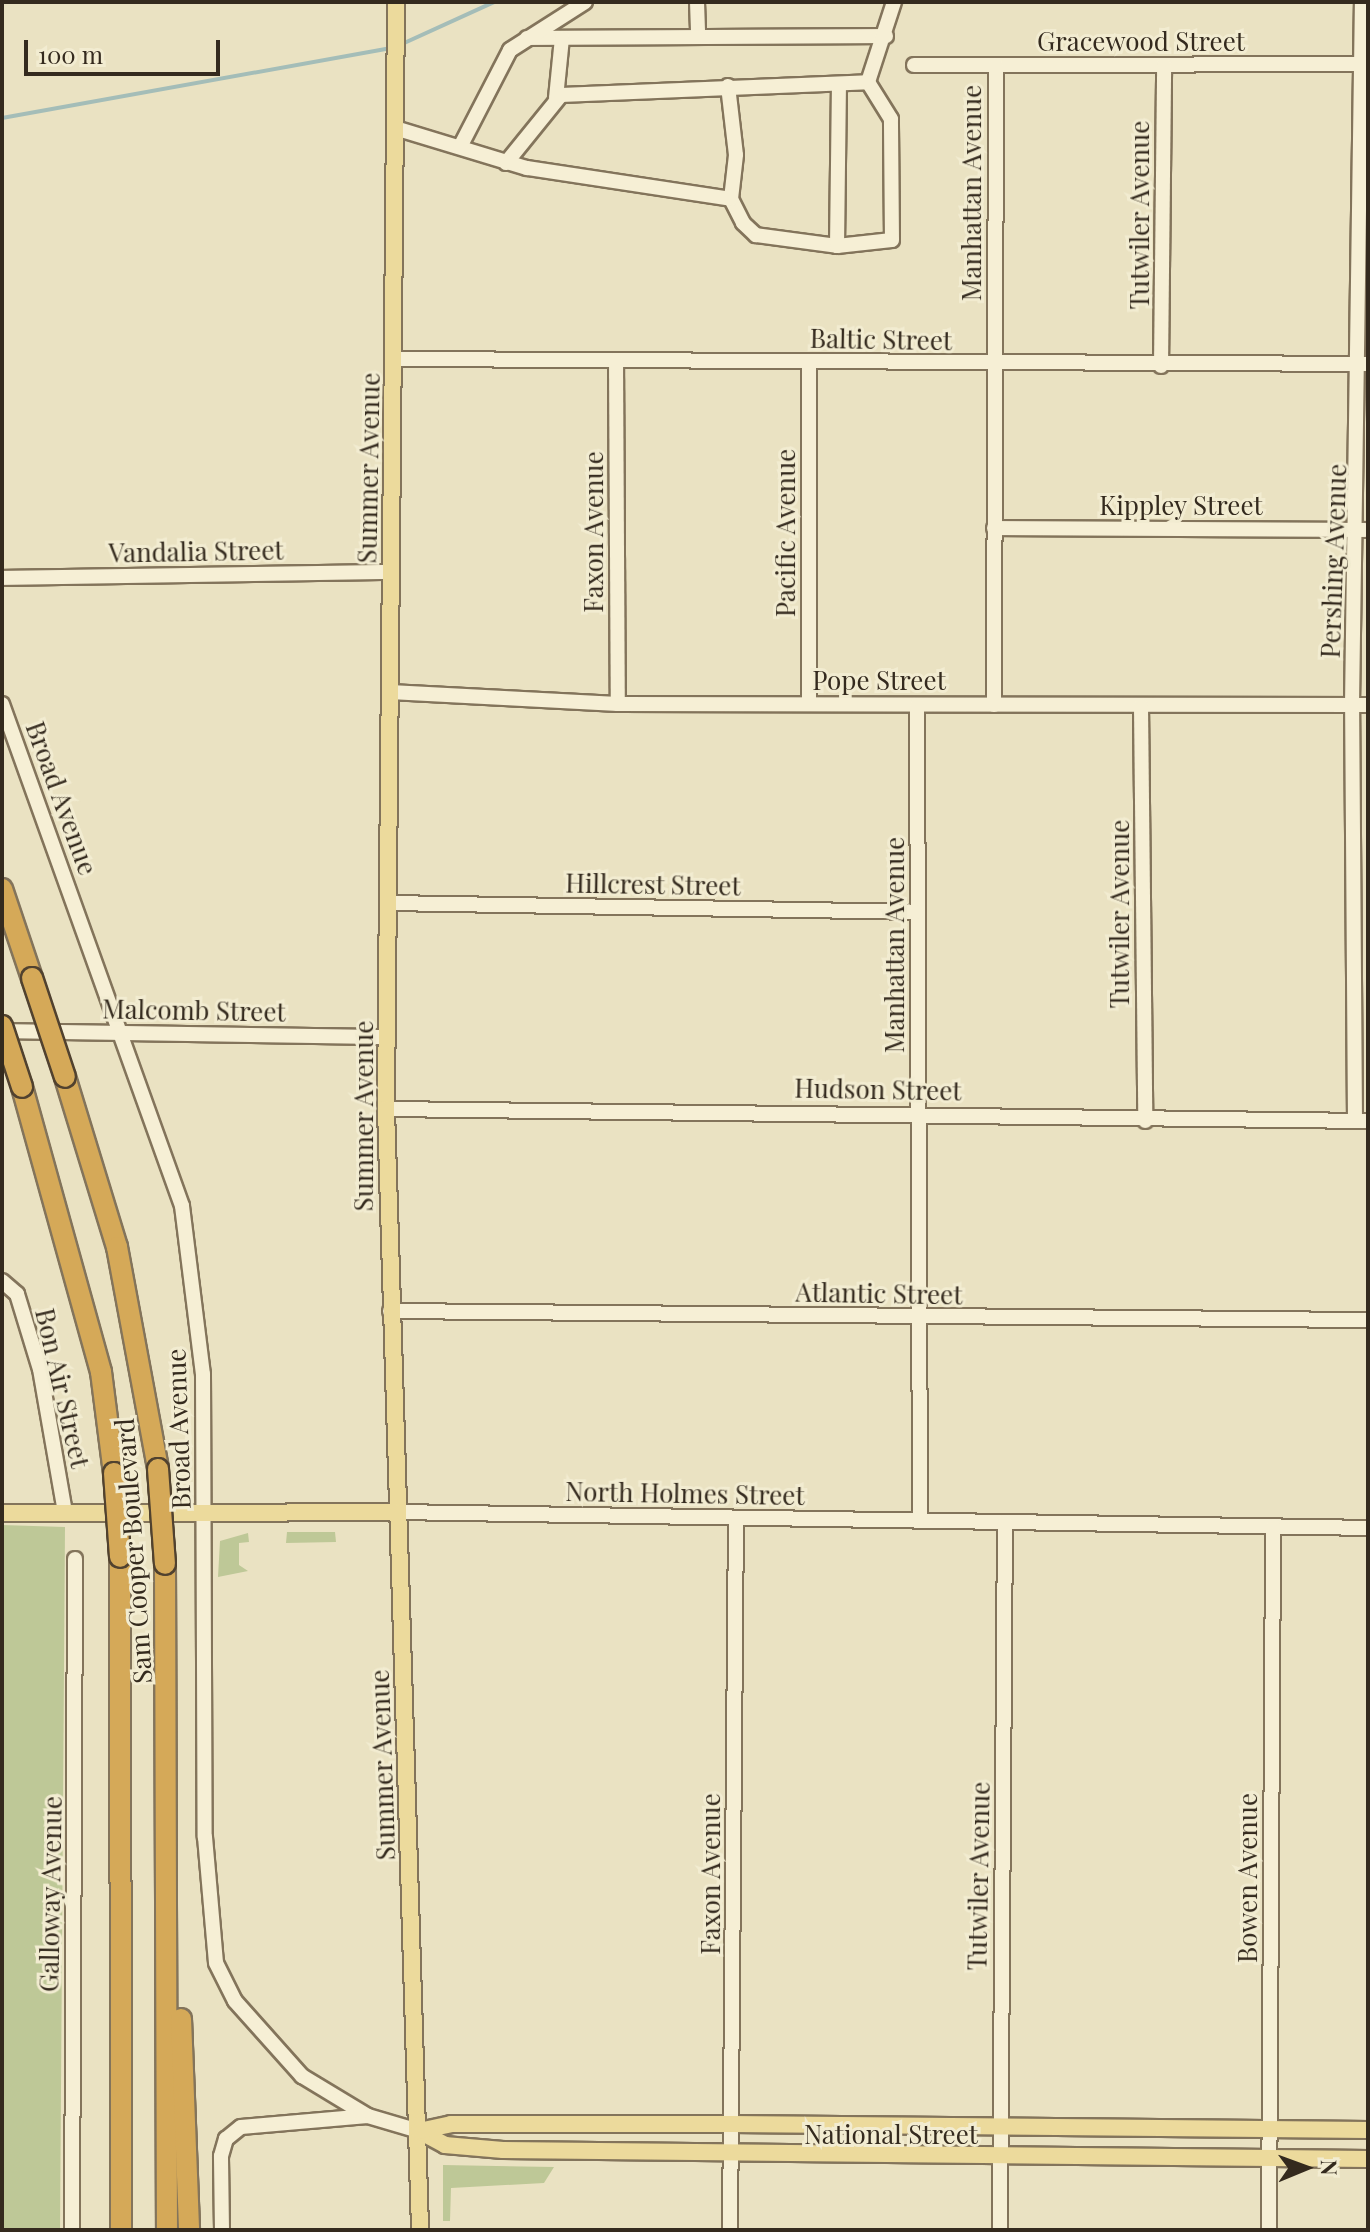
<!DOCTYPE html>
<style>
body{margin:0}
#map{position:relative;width:1370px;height:2232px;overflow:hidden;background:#eae2c2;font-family:"Playfair Display",serif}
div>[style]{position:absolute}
.green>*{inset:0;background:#bec897}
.stream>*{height:4px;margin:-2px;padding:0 2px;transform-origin:2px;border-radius:2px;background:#a4bdb8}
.roads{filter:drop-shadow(2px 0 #83745b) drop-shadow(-2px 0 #83745b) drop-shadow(0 2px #83745b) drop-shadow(0 -2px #83745b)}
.minor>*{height:14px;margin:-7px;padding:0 7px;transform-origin:7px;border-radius:7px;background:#f6efd5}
.major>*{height:16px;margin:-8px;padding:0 8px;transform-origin:8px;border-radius:8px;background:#ecda9c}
.highway>*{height:20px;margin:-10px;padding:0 10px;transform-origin:10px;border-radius:10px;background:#d5a958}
.bridges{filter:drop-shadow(2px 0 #51422f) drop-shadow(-2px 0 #51422f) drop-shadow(0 2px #51422f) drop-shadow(0 -2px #51422f)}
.highway-bridge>*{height:20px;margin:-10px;padding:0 10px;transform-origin:10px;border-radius:10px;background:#d5a958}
span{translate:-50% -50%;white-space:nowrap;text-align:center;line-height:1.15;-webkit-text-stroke:6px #f2ecd1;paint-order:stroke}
.street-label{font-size:26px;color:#342a1e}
.frame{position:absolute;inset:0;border:4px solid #342a1e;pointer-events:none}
.north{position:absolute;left:1266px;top:2128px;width:80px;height:80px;-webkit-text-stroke:6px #f2ecd1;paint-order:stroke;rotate:89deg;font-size:22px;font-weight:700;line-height:32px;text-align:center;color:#342a1e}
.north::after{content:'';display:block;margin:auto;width:28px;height:36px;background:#342a1e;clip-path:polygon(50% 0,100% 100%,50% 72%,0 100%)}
.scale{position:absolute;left:24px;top:40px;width:196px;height:36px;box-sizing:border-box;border:4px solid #342a1e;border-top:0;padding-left:10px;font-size:24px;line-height:28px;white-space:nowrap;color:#342a1e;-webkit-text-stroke:6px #f2ecd1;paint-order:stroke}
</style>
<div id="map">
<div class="green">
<i style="clip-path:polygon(2px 1525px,65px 1527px,60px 2230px,2px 2230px)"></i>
<i style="clip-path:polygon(335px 1532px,336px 1542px,286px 1543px,287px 1532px)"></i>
<i style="clip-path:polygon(248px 1533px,249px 1542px,239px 1543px,239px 1565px,248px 1571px,218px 1577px,220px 1541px)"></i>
<i style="clip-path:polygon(554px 2167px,544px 2183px,451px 2188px,450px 2221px,443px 2221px,443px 2165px)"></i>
</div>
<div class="stream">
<i style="left:402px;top:44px;width:101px;rotate:-24.5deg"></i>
<i style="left:2px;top:118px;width:394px;rotate:-10.2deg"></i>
</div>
<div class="roads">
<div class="minor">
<i style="left:697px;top:2px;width:35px;rotate:88deg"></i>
<i style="left:527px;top:38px;width:359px;rotate:-0.3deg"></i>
<i style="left:914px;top:65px;width:454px;rotate:-0.1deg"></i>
<i style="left:868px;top:82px;width:84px;rotate:-72deg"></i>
<i style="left:728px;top:86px;width:69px;rotate:83.4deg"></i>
<i style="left:736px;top:155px;width:44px;rotate:96.5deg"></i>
<i style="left:731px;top:199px;width:27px;rotate:63deg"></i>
<i style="left:743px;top:223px;width:18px;rotate:43deg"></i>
<i style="left:756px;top:235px;width:82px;rotate:7.7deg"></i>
<i style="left:837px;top:246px;width:162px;rotate:-89.3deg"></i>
<i style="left:556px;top:98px;width:60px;rotate:-84.3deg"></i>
<i style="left:395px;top:128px;width:138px;rotate:16.9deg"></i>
<i style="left:527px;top:168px;width:206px;rotate:8.6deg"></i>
<i style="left:460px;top:147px;width:109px;rotate:-62.7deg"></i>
<i style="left:510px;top:50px;width:89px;rotate:-32.6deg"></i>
<i style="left:506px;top:163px;width:87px;rotate:-51deg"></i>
<i style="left:561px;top:95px;width:307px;rotate:-2.4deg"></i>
<i style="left:837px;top:246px;width:55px;rotate:-6.2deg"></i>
<i style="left:892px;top:240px;width:121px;rotate:-90.5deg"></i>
<i style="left:891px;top:119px;width:44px;rotate:-121.9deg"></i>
<i style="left:393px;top:359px;width:975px;rotate:0.29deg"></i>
<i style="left:616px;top:360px;width:344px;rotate:89.7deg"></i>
<i style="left:1161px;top:366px;width:301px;rotate:-89.4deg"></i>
<i style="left:994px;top:528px;width:371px;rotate:0.3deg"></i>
<i style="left:2px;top:578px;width:389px;rotate:-0.9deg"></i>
<i style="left:390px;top:692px;width:228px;rotate:3deg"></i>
<i style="left:618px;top:704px;width:750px;rotate:0.08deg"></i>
<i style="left:2px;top:704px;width:533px;rotate:70.27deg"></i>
<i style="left:182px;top:1206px;width:169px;rotate:82.9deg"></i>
<i style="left:203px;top:1374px;width:463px;rotate:89.8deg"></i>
<i style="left:205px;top:1837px;width:126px;rotate:85deg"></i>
<i style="left:216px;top:1963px;width:42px;rotate:63.4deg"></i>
<i style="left:235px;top:2001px;width:101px;rotate:48.2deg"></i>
<i style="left:302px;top:2076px;width:77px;rotate:31.2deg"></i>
<i style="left:809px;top:704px;width:342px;rotate:-90deg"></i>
<i style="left:917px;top:705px;width:815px;rotate:89.79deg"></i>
<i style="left:994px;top:705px;width:640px;rotate:-89.82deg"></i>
<i style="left:1141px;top:706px;width:415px;rotate:89.4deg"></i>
<i style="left:388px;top:903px;width:529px;rotate:0.97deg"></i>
<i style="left:2px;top:1031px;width:384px;rotate:0.9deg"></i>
<i style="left:386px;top:1109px;width:982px;rotate:0.7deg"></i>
<i style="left:1355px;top:1121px;width:416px;rotate:-90.4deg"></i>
<i style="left:1352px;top:705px;width:703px;rotate:-89.19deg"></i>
<i style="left:2px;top:1281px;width:20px;rotate:41deg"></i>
<i style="left:17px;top:1294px;width:78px;rotate:73deg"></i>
<i style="left:40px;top:1369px;width:145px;rotate:80.1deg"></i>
<i style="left:390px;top:1311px;width:978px;rotate:0.53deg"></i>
<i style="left:396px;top:1512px;width:972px;rotate:0.94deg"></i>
<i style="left:72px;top:2230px;width:671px;rotate:-89.74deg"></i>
<i style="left:222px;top:2230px;width:74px;rotate:-90.8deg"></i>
<i style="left:221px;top:2156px;width:18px;rotate:-74deg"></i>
<i style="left:226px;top:2139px;width:19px;rotate:-39deg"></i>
<i style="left:241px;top:2127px;width:127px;rotate:-5deg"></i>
<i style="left:368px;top:2116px;width:53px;rotate:16.4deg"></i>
<i style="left:730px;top:2230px;width:712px;rotate:-89.52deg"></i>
<i style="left:1000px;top:2230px;width:708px;rotate:-89.6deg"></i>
<i style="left:1269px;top:2230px;width:704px;rotate:-89.67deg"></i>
</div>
<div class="major">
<i style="left:396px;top:2px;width:1107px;rotate:90.52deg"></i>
<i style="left:386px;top:1109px;width:1122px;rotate:88.26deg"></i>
<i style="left:2px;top:1513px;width:394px;rotate:-0.1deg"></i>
<i style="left:419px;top:2131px;width:30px;rotate:28deg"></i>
<i style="left:445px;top:2145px;width:58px;rotate:4.9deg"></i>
<i style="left:503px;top:2150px;width:865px;rotate:0.6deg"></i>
<i style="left:419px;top:2131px;width:33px;rotate:-12deg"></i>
<i style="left:451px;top:2124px;width:281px"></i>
<i style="left:732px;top:2124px;width:636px;rotate:0.54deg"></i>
</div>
<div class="highway">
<i style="left:2px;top:889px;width:94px;rotate:71.4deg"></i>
<i style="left:65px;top:1077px;width:178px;rotate:73deg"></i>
<i style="left:117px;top:1247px;width:226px;rotate:79.5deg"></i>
<i style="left:22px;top:1087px;width:296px;rotate:74.5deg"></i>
<i style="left:101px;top:1372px;width:102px;rotate:82.7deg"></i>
<i style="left:120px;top:1557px;width:673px;rotate:89.91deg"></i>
<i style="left:165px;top:1564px;width:666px;rotate:89.83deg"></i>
<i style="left:181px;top:2019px;width:211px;rotate:87.8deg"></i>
</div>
</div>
<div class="bridges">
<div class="highway-bridge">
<i style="left:32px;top:978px;width:104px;rotate:71.6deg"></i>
<i style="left:2px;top:1026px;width:64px;rotate:71.8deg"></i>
<i style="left:158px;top:1469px;width:95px;rotate:85.8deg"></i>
<i style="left:114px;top:1473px;width:84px;rotate:85.9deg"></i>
</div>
</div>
<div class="street-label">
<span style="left:1141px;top:41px">Gracewood Street</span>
<span style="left:971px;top:193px;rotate:-90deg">Manhattan Avenue</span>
<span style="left:1139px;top:215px;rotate:-90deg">Tutwiler Avenue</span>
<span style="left:881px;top:339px;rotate:1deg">Baltic Street</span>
<span style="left:368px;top:468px;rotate:-89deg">Summer Avenue</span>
<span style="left:1181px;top:505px">Kippley Street</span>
<span style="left:593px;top:532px;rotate:-90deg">Faxon Avenue</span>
<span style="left:785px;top:533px;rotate:-90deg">Pacific Avenue</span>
<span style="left:196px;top:551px;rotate:-1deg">Vandalia Street</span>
<span style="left:1333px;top:561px;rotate:-88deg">Pershing Avenue</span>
<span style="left:879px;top:680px">Pope Street</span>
<span style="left:62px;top:798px;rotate:70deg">Broad Avenue</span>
<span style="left:653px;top:884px;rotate:1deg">Hillcrest Street</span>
<span style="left:1119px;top:914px;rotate:-90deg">Tutwiler Avenue</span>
<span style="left:894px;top:945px;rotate:-90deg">Manhattan Avenue</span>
<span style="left:194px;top:1010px;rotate:1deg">Malcomb Street</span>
<span style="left:878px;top:1089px;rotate:1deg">Hudson Street</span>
<span style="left:363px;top:1116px;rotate:-90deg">Summer Avenue</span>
<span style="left:879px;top:1293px;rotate:1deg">Atlantic Street</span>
<span style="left:63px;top:1388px;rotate:77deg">Bon Air Street</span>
<span style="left:178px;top:1429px;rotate:-92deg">Broad Avenue</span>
<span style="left:685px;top:1493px;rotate:1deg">North Holmes Street</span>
<span style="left:133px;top:1551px;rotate:-94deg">Sam Cooper Boulevard</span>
<span style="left:382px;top:1765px;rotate:-92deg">Summer Avenue</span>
<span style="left:710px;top:1874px;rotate:-90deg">Faxon Avenue</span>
<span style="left:978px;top:1876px;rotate:-89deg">Tutwiler Avenue</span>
<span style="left:1247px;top:1878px;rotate:-90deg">Bowen Avenue</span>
<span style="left:50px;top:1894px;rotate:-89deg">Galloway Avenue</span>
<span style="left:891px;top:2134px">National Street</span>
</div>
<div class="frame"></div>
<div class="north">N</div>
<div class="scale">100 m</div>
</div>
